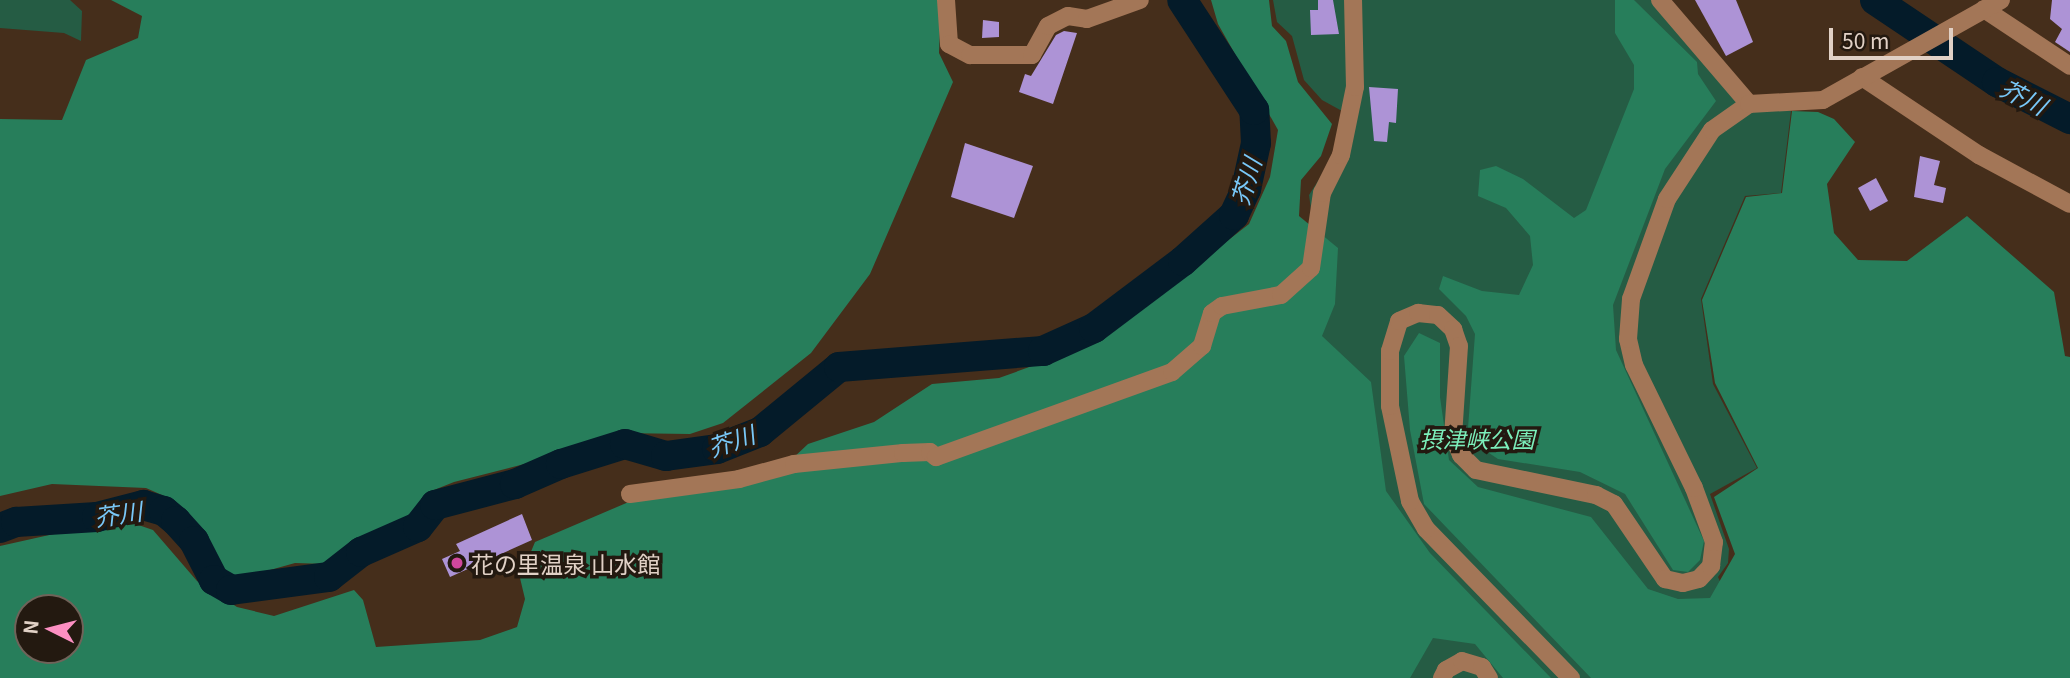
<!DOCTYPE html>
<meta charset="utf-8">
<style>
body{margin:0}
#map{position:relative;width:2070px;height:678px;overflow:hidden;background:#452e1b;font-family:Georgia,"Noto Sans JP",serif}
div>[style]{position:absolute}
.green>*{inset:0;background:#255c44}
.forest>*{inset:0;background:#277e5b}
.river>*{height:30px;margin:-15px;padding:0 15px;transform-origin:15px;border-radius:15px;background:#041b29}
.building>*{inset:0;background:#ad93d6}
.minor>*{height:18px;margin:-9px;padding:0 9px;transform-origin:9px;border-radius:9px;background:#a37657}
.dots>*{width:19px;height:19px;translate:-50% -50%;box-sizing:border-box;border:4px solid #231910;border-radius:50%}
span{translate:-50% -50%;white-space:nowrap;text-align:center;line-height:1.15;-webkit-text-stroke:7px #231910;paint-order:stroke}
.park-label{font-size:23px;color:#7cefbb;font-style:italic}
.poi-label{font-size:23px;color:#e1d1c6}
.left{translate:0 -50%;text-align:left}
.water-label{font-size:24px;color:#79c8f8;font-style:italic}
.north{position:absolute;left:14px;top:594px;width:70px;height:70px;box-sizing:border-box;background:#231910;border:2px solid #6f6359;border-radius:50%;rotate:276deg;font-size:19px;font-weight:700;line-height:28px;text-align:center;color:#e1d1c6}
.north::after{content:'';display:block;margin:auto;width:24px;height:32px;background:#fc8fc2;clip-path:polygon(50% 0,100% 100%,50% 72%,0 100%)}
.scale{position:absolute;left:1829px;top:28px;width:124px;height:32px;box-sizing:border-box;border:4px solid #e1d1c6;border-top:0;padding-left:9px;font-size:21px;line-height:24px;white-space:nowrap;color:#e1d1c6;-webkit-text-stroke:5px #231910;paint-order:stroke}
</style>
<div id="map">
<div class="green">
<i style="clip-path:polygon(0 0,70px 0,82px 11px,81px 41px,64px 33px,0 28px)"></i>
<i style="clip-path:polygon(evenodd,1273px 0,1667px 0,1760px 108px,1791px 111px,1781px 193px,1745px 196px,1701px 299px,1713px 384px,1757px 468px,1710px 494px,1729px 549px,1728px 563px,1718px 577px,1765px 678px,0 678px,0 590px,16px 583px,228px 668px,482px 643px,884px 469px,1313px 224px,1309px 195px,1332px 159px,1342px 111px,1322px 100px,1304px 80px,1292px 36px,1277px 22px,1273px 0,28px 608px,70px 608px,70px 650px,28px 650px,28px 608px)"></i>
</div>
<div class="forest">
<i style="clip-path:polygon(111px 0,941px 0,939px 53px,953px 82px,870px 274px,811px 353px,723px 423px,690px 434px,619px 433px,532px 462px,454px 482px,434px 490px,410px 517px,327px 564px,295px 563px,242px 578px,228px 577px,216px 563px,202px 534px,171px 499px,146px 488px,52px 484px,0 496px,0 119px,62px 120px,86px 60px,138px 38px,142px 16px)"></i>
<i style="clip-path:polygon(evenodd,1211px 0,1269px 0,1272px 26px,1286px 41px,1298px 82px,1332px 124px,1321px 156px,1301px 180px,1299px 216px,1338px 248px,1335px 304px,1322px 336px,1371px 382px,1386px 491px,1430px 553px,1551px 678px,1503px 678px,1475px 644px,1433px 638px,1410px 678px,0 678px,0 546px,121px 519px,153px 530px,197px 581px,237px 607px,274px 616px,354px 590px,363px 600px,376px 647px,480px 640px,517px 627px,525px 599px,520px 578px,535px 542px,631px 501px,775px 475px,808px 444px,874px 422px,932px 384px,999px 378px,1096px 343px,1249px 224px,1270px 177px,1278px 130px,1218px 24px,1211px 0,28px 608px,70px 608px,70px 650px,28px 650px,28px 608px)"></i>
<i style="clip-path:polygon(1615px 0,1634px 0,1697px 62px,1698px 74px,1716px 101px,1665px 169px,1613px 305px,1616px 350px,1704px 541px,1700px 560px,1688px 572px,1673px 570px,1625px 494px,1580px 472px,1498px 459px,1477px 445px,1468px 428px,1475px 334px,1466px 316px,1439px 289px,1443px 276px,1482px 291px,1519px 295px,1533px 265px,1530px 236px,1506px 208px,1478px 196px,1480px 170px,1496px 166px,1523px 179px,1574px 218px,1586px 210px,1634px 89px,1634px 65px,1615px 33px)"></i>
<i style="clip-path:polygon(1792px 111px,1818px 112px,1834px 119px,1855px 142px,1827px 184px,1834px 233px,1858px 260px,1907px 261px,1967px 216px,2054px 292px,2065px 356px,2070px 357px,2070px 678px,1591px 678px,1424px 504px,1410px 430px,1404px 356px,1419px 333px,1440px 343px,1440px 397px,1449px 460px,1478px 487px,1591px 517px,1648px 589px,1678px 599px,1710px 598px,1735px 554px,1714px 497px,1758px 468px,1715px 383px,1702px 300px,1746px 197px,1782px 193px)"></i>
</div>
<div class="river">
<i style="left:1875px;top:0;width:147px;rotate:33.9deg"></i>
<i style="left:1997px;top:82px;width:82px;rotate:26.9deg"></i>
<i style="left:0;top:528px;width:17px;rotate:-21deg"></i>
<i style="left:16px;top:522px;width:81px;rotate:-3.5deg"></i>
<i style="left:97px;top:517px;width:48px;rotate:-14.6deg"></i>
<i style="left:143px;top:505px;width:22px;rotate:16deg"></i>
<i style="left:164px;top:511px;width:16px;rotate:40deg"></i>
<i style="left:176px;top:521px;width:27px;rotate:48deg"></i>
<i style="left:194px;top:541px;width:44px;rotate:62.9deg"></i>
<i style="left:214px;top:580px;width:20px;rotate:30deg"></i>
<i style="left:231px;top:590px;width:99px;rotate:-7.6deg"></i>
<i style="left:329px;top:577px;width:41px;rotate:-38deg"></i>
<i style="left:361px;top:552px;width:62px;rotate:-23.7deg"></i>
<i style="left:418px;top:527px;width:28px;rotate:-52deg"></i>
<i style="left:435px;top:505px;width:83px;rotate:-14.7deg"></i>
<i style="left:515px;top:484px;width:50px;rotate:-23.5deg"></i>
<i style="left:561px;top:464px;width:67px;rotate:-17.4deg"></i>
<i style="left:625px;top:444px;width:43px;rotate:16.3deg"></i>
<i style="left:666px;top:456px;width:51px;rotate:-7.8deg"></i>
<i style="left:717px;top:449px;width:46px;rotate:-21.6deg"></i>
<i style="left:760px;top:432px;width:102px;rotate:-39.4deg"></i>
<i style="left:839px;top:367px;width:205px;rotate:-4.5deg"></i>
<i style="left:1043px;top:351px;width:56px;rotate:-24.3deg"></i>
<i style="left:1094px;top:328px;width:111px;rotate:-37deg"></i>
<i style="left:1183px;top:261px;width:69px;rotate:-42deg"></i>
<i style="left:1234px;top:215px;width:29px;rotate:-65deg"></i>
<i style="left:1246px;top:189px;width:47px;rotate:-77.7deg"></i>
<i style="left:1256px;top:143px;width:33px;rotate:-93deg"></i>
<i style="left:1254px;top:110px;width:131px;rotate:-123.2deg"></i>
</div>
<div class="building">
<i style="clip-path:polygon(1318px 0,1333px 0,1339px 34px,1311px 35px,1310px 10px,1318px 10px)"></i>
<i style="clip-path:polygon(1695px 0,1736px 0,1753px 42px,1726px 56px)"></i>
<i style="clip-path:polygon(2052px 0,2070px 0,2070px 52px,2055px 42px,2062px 29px,2050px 19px)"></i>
<i style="clip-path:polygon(983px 20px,999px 22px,999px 37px,982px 38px)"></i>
<i style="clip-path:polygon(1064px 31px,1077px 33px,1053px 104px,1019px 92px,1025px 74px,1031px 76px,1056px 35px)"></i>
<i style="clip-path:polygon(1369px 87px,1398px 89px,1396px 123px,1389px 122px,1387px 142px,1374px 141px)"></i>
<i style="clip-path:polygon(965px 143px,1033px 166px,1014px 218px,951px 197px)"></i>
<i style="clip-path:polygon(1920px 156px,1940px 161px,1934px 185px,1946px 188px,1943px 203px,1914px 197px)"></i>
<i style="clip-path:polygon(1876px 178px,1888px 201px,1870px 211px,1858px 188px)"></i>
<i style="clip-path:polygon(522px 514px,532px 540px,450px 577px,442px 559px,460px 551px,456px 544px)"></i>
</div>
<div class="minor">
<i style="left:946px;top:0;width:44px;rotate:86.1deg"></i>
<i style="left:949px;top:44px;width:24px;rotate:28deg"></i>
<i style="left:970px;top:55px;width:62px"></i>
<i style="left:1032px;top:55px;width:33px;rotate:-61deg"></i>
<i style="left:1048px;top:26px;width:22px;rotate:-27deg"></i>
<i style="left:1068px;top:16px;width:19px;rotate:9deg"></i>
<i style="left:1087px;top:19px;width:56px;rotate:-19.7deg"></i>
<i style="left:1660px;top:0;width:137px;rotate:49.4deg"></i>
<i style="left:1984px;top:9px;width:103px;rotate:33.5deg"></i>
<i style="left:1862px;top:77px;width:141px;rotate:33.7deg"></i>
<i style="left:1979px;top:155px;width:103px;rotate:28.3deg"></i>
<i style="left:630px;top:494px;width:110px;rotate:-7.8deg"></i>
<i style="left:739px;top:479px;width:57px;rotate:-15.3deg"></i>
<i style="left:794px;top:464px;width:110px;rotate:-5.8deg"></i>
<i style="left:903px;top:453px;width:27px;rotate:-2deg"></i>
<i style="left:930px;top:452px;width:8px;rotate:40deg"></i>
<i style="left:936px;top:457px;width:251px;rotate:-19.8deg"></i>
<i style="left:1172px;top:372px;width:40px;rotate:-41deg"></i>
<i style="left:1202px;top:346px;width:34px;rotate:-73deg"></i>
<i style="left:1212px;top:313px;width:12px;rotate:-35deg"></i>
<i style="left:1222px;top:306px;width:60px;rotate:-10.6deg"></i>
<i style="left:1281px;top:295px;width:40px;rotate:-42deg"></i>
<i style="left:1311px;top:268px;width:76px;rotate:-81.7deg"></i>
<i style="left:1322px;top:193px;width:42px;rotate:-63.4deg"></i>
<i style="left:1341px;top:155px;width:69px;rotate:-78.4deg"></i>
<i style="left:1355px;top:87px;width:87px;rotate:-91.3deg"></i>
<i style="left:1442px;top:678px;width:9px;rotate:-63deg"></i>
<i style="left:1446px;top:670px;width:18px;rotate:-29deg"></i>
<i style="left:1462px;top:661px;width:21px;rotate:17deg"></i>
<i style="left:1482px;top:667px;width:13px;rotate:58deg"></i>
<i style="left:1571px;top:678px;width:208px;rotate:-134.2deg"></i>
<i style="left:1426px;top:529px;width:32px;rotate:-120deg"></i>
<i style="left:1410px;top:501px;width:97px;rotate:-101.9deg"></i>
<i style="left:1390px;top:406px;width:55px;rotate:-90deg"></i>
<i style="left:1390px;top:351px;width:31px;rotate:-73deg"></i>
<i style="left:1399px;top:321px;width:21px;rotate:-23deg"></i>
<i style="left:1418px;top:313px;width:20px;rotate:6deg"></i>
<i style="left:1438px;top:315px;width:21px;rotate:43deg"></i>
<i style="left:1453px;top:329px;width:18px;rotate:71deg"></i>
<i style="left:1459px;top:346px;width:90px;rotate:93.8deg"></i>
<i style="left:1453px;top:436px;width:21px;rotate:67deg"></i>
<i style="left:1461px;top:455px;width:21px;rotate:45deg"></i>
<i style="left:1476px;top:470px;width:123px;rotate:11.8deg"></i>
<i style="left:1596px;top:495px;width:20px;rotate:27deg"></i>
<i style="left:1614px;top:504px;width:91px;rotate:55.8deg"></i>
<i style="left:1665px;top:579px;width:18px;rotate:13deg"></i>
<i style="left:1683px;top:583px;width:16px;rotate:-14deg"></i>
<i style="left:1699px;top:579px;width:18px;rotate:-47deg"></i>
<i style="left:1711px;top:566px;width:24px;rotate:-83deg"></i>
<i style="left:1714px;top:542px;width:58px;rotate:-110.3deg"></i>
<i style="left:1694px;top:488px;width:137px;rotate:-116deg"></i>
<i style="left:1634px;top:365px;width:27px;rotate:-103deg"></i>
<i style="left:1628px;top:339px;width:40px;rotate:-85.7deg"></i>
<i style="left:1631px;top:299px;width:106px;rotate:-70.2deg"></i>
<i style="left:1667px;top:199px;width:82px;rotate:-56.9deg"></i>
<i style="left:1712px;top:130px;width:45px;rotate:-35.1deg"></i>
<i style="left:1749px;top:104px;width:74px;rotate:-3.1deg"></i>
<i style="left:1823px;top:100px;width:204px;rotate:-29.3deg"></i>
</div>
<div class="dots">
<i style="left:457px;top:563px;background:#d1479c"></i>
</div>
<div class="park-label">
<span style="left:1477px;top:438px">摂津峡公園</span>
</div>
<div class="poi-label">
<span class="left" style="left:471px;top:563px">花の里温泉 山水館</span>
</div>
<div class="water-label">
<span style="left:2024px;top:96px;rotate:27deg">芥川</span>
<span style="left:1245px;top:181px;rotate:-73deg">芥川</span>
<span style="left:731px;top:440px;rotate:-19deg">芥川</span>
<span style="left:118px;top:513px;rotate:-8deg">芥川</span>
</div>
<div class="north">N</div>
<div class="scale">50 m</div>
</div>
